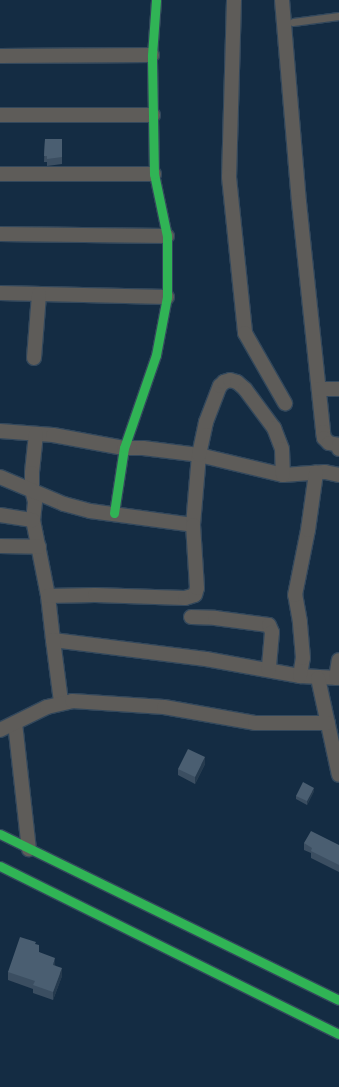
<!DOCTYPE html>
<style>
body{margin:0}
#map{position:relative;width:339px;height:1087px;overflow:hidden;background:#142c43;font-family:"Titillium Web",sans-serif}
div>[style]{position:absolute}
.roads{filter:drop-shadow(1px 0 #33485c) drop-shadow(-1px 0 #33485c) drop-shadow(0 1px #33485c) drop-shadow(0 -1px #33485c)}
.lane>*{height:7px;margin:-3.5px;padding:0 3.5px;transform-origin:3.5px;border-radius:3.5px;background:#5e5c59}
.street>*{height:14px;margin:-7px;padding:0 7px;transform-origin:7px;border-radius:7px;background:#5e5c59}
.fast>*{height:9px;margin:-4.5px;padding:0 4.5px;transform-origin:4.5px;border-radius:4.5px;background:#30b455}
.wall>*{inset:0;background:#3b4e61}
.shaded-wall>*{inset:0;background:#253a4e}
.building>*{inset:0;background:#4a5e71}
span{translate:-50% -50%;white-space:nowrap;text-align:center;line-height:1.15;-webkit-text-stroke:3.5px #051628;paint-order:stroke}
</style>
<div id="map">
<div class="roads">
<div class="lane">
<i style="left:293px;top:22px;width:46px;rotate:-7.4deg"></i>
</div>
<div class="street">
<i style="left:234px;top:0;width:177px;rotate:91.6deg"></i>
<i style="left:229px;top:177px;width:157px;rotate:84.1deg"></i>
<i style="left:245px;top:333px;width:81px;rotate:60.3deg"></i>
<i style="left:282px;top:0;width:203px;rotate:85.2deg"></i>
<i style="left:299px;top:202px;width:231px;rotate:84deg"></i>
<i style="left:323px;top:432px;width:6px;rotate:81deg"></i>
<i style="left:324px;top:438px;width:7px;rotate:45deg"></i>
<i style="left:329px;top:443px;width:10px;rotate:11deg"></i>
<i style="left:339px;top:445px;width:4px;rotate:90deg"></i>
<i style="left:0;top:56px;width:152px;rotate:-0.4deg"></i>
<i style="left:0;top:115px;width:153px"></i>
<i style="left:0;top:174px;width:154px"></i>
<i style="left:0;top:234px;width:167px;rotate:0.7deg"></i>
<i style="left:0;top:293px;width:167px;rotate:1.4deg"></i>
<i style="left:34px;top:358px;width:64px;rotate:-85.5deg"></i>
<i style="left:319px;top:389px;width:20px"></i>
<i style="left:0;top:431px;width:53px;rotate:4.3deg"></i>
<i style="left:53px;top:435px;width:72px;rotate:10.4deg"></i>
<i style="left:124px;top:448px;width:19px"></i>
<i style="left:143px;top:448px;width:56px;rotate:7.1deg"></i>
<i style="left:199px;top:455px;width:86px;rotate:13.4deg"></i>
<i style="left:283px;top:475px;width:42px;rotate:-4.1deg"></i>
<i style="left:325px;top:472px;width:14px;rotate:12deg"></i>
<i style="left:36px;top:434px;width:39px;rotate:96deg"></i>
<i style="left:32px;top:473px;width:17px;rotate:90deg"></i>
<i style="left:32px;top:490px;width:12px;rotate:76deg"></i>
<i style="left:35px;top:502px;width:18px;rotate:96deg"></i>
<i style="left:33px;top:520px;width:77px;rotate:78.8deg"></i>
<i style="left:48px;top:596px;width:44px;rotate:83.5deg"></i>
<i style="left:53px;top:640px;width:154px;rotate:7.1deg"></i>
<i style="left:206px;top:659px;width:96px;rotate:10.3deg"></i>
<i style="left:300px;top:676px;width:39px;rotate:3deg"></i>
<i style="left:0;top:477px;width:69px;rotate:22.9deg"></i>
<i style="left:64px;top:504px;width:27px;rotate:15deg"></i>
<i style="left:90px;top:511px;width:104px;rotate:7.7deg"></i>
<i style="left:193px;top:525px;width:70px;rotate:-85.1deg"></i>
<i style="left:199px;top:455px;width:34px;rotate:-78deg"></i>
<i style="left:206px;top:422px;width:39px;rotate:-69deg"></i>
<i style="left:220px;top:386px;width:6px;rotate:-45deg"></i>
<i style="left:224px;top:382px;width:6px;rotate:-18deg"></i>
<i style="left:230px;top:380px;width:7px;rotate:16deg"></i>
<i style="left:237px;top:382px;width:11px;rotate:41deg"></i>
<i style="left:245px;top:389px;width:49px;rotate:53.4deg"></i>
<i style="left:274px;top:428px;width:22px;rotate:69deg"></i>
<i style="left:282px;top:449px;width:26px;rotate:88deg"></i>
<i style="left:0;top:515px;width:33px;rotate:9deg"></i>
<i style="left:0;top:546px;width:39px;rotate:1deg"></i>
<i style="left:48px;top:596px;width:47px;rotate:-1.2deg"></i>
<i style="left:95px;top:595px;width:90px;rotate:1.9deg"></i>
<i style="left:185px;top:598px;width:10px;rotate:-17deg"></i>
<i style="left:195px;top:595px;width:7px;rotate:-74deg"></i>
<i style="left:197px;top:588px;width:63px;rotate:-93.6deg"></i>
<i style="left:191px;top:617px;width:24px;rotate:2deg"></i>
<i style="left:215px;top:618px;width:54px;rotate:7.4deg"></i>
<i style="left:269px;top:625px;width:8px;rotate:67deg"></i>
<i style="left:272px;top:632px;width:38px;rotate:95deg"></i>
<i style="left:53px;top:640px;width:63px;rotate:82.6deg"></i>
<i style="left:300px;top:676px;width:18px;rotate:-81deg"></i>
<i style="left:303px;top:658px;width:36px;rotate:-95deg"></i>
<i style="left:300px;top:622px;width:27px;rotate:-100deg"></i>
<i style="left:295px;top:595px;width:66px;rotate:-78.7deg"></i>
<i style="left:308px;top:530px;width:58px;rotate:-82deg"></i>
<i style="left:318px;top:678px;width:99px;rotate:77.8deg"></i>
<i style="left:336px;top:678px;width:18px;rotate:-81deg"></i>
<i style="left:15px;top:723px;width:127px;rotate:83.7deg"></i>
<i style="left:0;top:730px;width:52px;rotate:-26.1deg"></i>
<i style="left:47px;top:707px;width:26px;rotate:-13deg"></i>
<i style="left:72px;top:701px;width:92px;rotate:3.7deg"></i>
<i style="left:164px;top:707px;width:92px;rotate:10deg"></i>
<i style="left:255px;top:723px;width:73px"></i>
</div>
<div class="fast">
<i style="left:114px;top:513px;width:66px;rotate:-81.3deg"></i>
<i style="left:124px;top:448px;width:98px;rotate:-71deg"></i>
<i style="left:156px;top:355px;width:59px;rotate:-79.3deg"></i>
<i style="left:167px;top:297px;width:61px;rotate:-90deg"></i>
<i style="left:167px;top:236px;width:63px;rotate:-101.8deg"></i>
<i style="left:154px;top:174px;width:119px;rotate:-91deg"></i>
<i style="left:152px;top:55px;width:55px;rotate:-85.8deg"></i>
<i style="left:0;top:834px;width:377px;rotate:26.1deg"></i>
<i style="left:0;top:866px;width:378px;rotate:26.4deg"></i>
</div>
</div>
<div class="wall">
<i style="clip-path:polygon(45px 139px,62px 139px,62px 164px,47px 166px,47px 162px,44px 162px)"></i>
<i style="clip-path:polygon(205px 764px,195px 784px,178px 775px,178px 769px)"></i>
<i style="clip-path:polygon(314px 791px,307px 805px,296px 799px,296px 796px)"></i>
<i style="clip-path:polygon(304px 843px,339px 845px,339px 872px,311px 858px,311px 853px,304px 850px)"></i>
<i style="clip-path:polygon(36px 944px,39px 952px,55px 965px,62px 976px,53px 1000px,33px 993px,33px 989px,8px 980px,8px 972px)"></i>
</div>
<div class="shaded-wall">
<i style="clip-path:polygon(205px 757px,205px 764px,195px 784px,195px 777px)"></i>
<i style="clip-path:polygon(314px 788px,314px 791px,307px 805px,307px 801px)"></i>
<i style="clip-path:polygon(55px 958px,55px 966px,53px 965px)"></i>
<i style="clip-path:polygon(62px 968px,62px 976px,53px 1000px,53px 992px)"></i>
</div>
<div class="building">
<i style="clip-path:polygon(45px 139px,62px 139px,62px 157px,47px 159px,47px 156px,44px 156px)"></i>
<i style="clip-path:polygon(188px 749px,205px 757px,195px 777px,178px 769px)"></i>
<i style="clip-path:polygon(303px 782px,314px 788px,307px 801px,296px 796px)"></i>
<i style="clip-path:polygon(311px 831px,339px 845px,339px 865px,311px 851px,312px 848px,304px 843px)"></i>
<i style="clip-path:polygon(20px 937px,36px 942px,35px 944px,39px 945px,39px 952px,55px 958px,53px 965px,62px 968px,53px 992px,33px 985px,35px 981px,8px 972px)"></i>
</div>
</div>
